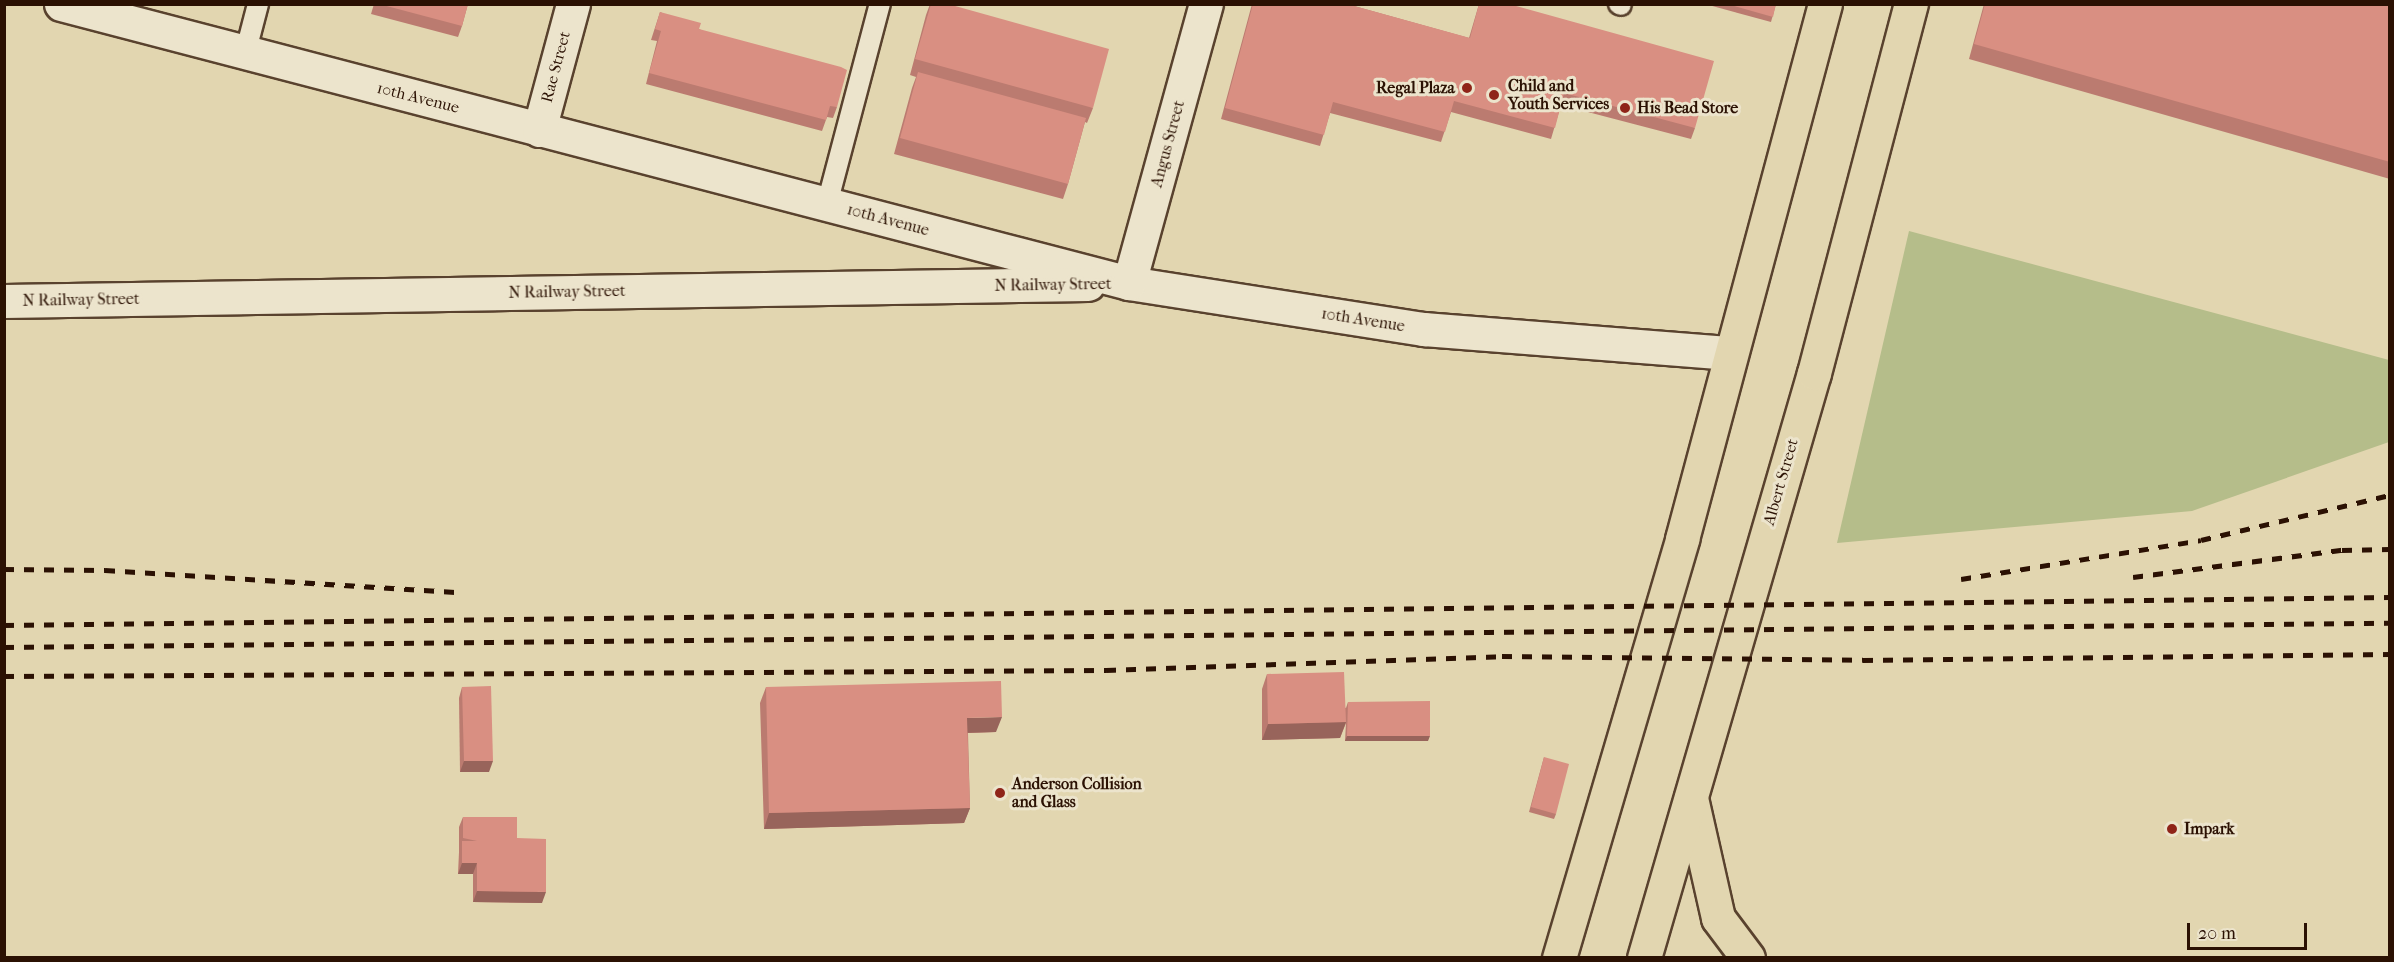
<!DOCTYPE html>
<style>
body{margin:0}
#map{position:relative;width:2394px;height:962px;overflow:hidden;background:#e2d6b0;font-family:"IM FELL French Canon",serif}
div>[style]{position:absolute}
.green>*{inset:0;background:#b5bd8a}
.roads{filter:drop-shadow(2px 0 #59422e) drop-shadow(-2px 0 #59422e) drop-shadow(0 2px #59422e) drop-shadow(0 -2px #59422e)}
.lane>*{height:20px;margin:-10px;padding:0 10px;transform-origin:10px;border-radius:10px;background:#ece4cc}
.street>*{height:33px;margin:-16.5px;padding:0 16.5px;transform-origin:16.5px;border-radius:16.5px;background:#ece4cc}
.primary>*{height:33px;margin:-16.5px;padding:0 16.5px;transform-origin:16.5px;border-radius:16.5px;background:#e2d6b0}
.rail>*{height:4.5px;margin-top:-2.25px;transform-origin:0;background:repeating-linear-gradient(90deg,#2b1103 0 10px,transparent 0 20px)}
.wall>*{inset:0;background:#bb7b70}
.shaded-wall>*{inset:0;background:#98645b}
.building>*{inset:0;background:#d98f82}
.dots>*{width:16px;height:16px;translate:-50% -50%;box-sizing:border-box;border:3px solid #ece4cc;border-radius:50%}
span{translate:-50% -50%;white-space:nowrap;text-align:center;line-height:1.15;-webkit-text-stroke:6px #ece4cc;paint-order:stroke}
.street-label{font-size:16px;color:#2b1103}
.poi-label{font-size:16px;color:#2b1103;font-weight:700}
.left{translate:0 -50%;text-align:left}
.right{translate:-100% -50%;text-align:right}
.frame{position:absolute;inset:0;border:6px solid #2b1103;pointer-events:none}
.scale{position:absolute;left:2187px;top:923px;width:120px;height:27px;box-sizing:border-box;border:3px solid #2b1103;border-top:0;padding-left:8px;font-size:18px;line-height:21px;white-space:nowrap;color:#2b1103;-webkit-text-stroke:4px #ece4cc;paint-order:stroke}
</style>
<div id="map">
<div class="green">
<i style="clip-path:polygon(1909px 231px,2389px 360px,2389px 442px,2192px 511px,1837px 543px)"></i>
</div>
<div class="roads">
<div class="lane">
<i style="left:1619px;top:4px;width:2px;rotate:27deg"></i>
<i style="left:245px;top:54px;width:52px;rotate:-75.4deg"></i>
<i style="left:827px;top:204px;width:207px;rotate:-75.2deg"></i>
</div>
<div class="street">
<i style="left:61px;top:4px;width:1104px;rotate:14.64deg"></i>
<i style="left:1129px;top:283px;width:299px;rotate:8.9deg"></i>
<i style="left:1424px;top:329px;width:307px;rotate:4.5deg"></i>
<i style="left:539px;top:130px;width:131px;rotate:-74.9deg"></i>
<i style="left:1129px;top:283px;width:289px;rotate:-74.6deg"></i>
<i style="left:4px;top:301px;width:1084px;rotate:-0.9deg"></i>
</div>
<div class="primary">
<i style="left:1691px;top:798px;width:123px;rotate:77.3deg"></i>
<i style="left:1718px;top:918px;width:50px;rotate:53.1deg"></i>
<i style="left:1559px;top:958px;width:437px;rotate:-73.6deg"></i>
<i style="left:1682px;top:539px;width:554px;rotate:-75.04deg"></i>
<i style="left:1644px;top:958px;width:609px;rotate:-73.8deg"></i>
<i style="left:1814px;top:373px;width:382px;rotate:-75.3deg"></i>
</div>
</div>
<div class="rail">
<i style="left:4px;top:569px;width:101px;rotate:0.6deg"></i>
<i style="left:105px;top:570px;width:355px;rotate:3.6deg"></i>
<i style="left:2133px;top:577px;width:211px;rotate:-7.4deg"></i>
<i style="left:2342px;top:550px;width:48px;rotate:-1.2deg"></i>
<i style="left:1961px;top:579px;width:243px;rotate:-9.2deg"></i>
<i style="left:2201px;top:540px;width:194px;rotate:-13.4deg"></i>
<i style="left:4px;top:625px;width:2386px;rotate:-0.67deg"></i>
<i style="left:4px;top:647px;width:2386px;rotate:-0.58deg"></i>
<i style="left:4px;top:676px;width:1102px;rotate:-0.31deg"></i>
<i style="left:1106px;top:670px;width:396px;rotate:-2deg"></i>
<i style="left:1502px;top:656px;width:361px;rotate:0.6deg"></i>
<i style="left:1863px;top:660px;width:527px;rotate:-0.65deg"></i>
</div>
<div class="wall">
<i style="clip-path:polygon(374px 4px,468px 4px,462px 26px,458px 37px,371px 14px)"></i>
<i style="clip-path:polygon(930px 4px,1093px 108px,1087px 123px,1085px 122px,1068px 184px,1063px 199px,894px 154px,912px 88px,916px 77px,910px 75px,926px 15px)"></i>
<i style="clip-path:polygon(1252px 4px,1347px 4px,1469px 38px,1479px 4px,1509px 4px,1695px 128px,1691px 139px,1561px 105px,1551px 139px,1451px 112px,1441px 142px,1330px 113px,1320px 146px,1221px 119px)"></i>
<i style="clip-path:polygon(1705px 4px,1776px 4px,1771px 22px)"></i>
<i style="clip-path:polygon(1984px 4px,2390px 4px,2390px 179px,1969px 59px)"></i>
<i style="clip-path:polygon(660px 12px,699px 29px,837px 107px,833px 118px,827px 117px,822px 131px,646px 84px,657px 41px,651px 40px)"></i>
<i style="clip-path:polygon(1267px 674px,1346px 708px,1348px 702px,1428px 741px,1345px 741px,1346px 723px,1340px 738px,1262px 740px,1262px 689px)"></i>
<i style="clip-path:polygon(462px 687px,489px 772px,460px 772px,459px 698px)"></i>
<i style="clip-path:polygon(766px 687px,996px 732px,968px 733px,970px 808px,964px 823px,764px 829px,760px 703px)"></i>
<i style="clip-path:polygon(1544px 757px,1556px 814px,1554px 819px,1529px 812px)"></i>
<i style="clip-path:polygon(463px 817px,517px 838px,542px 903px,473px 902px,473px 874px,458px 874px,459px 852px,459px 827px)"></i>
</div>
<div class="shaded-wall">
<i style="clip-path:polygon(1002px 717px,996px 732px,962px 733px,967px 718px)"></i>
<i style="clip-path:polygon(1346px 722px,1340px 738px,1262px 740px,1268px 724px)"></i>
<i style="clip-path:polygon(1347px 736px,1430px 736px,1428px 741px,1345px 741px)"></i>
<i style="clip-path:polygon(464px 761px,493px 761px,489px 772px,460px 772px)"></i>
<i style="clip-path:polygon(970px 808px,964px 823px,764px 829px,769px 813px)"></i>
<i style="clip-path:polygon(462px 863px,477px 863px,473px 874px,458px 874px)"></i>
<i style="clip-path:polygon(477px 891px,546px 892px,542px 903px,473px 902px)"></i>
</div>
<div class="building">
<i style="clip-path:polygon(379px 4px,468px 4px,462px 26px)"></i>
<i style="clip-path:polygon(931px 4px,948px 4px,1109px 49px,1093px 108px,915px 59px)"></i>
<i style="clip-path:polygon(1253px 4px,1347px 4px,1470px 38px,1479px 4px,1509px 4px,1714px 61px,1695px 128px,1564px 93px,1555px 128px,1454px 101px,1445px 132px,1333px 102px,1324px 135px,1225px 108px)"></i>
<i style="clip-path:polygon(1727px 4px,1776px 4px,1773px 17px)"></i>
<i style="clip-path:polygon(1985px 4px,2390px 4px,2390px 162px,1974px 44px)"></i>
<i style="clip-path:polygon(660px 12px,701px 23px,699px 29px,841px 67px,847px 70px,837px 107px,830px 106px,826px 120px,649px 73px,661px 31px,655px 29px)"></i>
<i style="clip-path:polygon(918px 72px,1086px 118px,1068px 184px,900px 138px)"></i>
<i style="clip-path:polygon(1344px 672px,1346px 722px,1268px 724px,1267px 674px)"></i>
<i style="clip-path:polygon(1001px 681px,1002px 717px,967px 718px,970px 808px,769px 813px,766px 687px)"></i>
<i style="clip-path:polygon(491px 686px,493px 761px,464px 761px,462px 687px)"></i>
<i style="clip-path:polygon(1430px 701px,1430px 736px,1347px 736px,1348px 702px)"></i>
<i style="clip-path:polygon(1544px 757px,1569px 764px,1556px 814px,1531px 807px)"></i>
<i style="clip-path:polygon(463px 817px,517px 817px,517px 838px,546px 839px,546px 892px,477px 891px,477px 863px,462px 863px,462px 841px,477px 841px,463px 838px)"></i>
</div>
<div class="dots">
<i style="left:1467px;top:88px;background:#8f2418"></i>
<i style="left:1494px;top:95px;background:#8f2418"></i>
<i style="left:1625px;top:108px;background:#8f2418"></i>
<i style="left:1000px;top:793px;background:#8f2418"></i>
<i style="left:2172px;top:829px;background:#8f2418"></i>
</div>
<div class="street-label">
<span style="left:556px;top:67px;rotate:-75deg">Rae Street</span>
<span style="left:418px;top:98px;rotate:14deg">10th Avenue</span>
<span style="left:1168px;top:144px;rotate:-75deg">Angus Street</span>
<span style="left:888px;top:220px;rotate:15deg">10th Avenue</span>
<span style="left:1053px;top:285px;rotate:-1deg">N Railway Street</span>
<span style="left:567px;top:292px;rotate:-1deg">N Railway Street</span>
<span style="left:81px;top:300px;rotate:-1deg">N Railway Street</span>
<span style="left:1363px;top:320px;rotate:9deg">10th Avenue</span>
<span style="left:1781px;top:482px;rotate:-74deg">Albert Street</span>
</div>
<div class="poi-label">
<span class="left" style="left:1508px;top:95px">Child and<br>Youth Services</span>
<span class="right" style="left:1455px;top:88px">Regal Plaza</span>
<span class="left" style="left:1637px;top:108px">His Bead Store</span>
<span class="left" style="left:1012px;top:793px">Anderson Collision<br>and Glass</span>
<span class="left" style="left:2184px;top:829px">Impark</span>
</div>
<div class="frame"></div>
<div class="scale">20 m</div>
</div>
